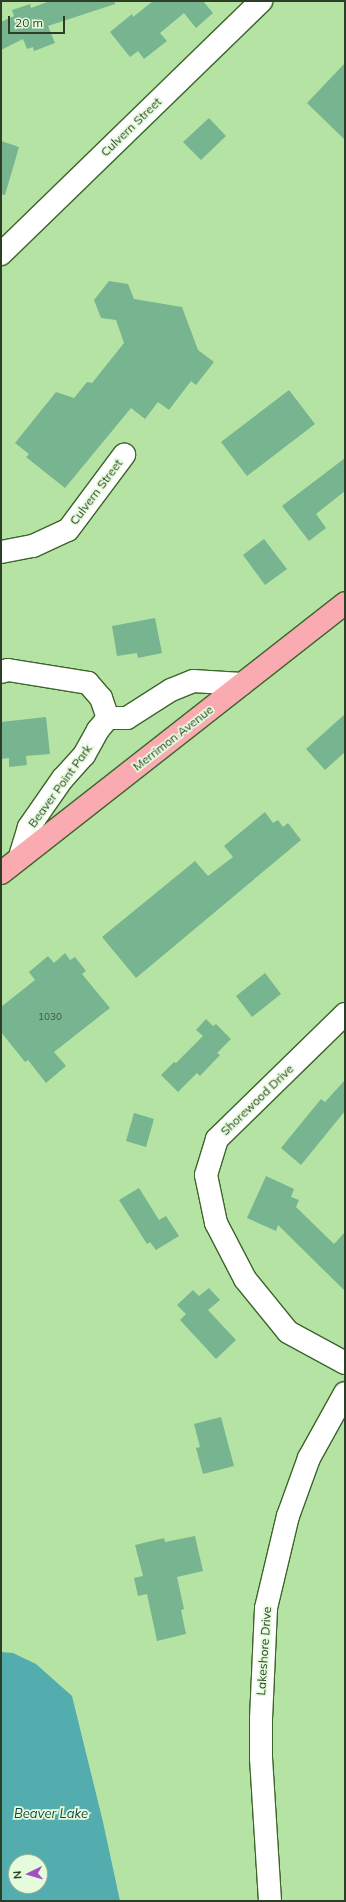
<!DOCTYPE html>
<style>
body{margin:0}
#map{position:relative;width:346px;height:1902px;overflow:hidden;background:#b5e3a4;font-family:Mulish,sans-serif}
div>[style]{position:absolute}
.water>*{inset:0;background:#53acae}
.building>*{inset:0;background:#76b58f}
.roads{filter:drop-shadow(1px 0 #3c642b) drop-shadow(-1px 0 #3c642b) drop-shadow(0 1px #3c642b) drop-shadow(0 -1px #3c642b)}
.street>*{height:22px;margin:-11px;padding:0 11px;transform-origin:11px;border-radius:11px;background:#fff}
.secondary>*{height:22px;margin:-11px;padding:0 11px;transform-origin:11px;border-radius:11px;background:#fff}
.primary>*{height:22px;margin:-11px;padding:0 11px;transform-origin:11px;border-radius:11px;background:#faaab1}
span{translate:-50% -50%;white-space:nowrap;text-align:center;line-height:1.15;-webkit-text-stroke:3.5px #e5fcdc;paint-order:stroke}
.number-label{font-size:10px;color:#3e5c40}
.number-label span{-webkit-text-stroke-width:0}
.street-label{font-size:12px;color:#2c3e25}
.water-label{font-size:13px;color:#153f40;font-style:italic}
.frame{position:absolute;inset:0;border:2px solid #2c3e25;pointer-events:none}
.north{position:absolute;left:8px;top:1854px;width:40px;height:40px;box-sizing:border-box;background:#e5fcdc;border:1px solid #9bb093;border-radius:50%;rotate:265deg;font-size:11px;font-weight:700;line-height:16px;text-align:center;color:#2c3e25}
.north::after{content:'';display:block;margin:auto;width:14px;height:18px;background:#a350bf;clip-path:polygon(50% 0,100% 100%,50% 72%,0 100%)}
.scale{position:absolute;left:8px;top:16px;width:57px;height:18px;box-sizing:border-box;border:2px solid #2c3e25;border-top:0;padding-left:5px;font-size:12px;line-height:14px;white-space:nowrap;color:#2c3e25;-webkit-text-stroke:3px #e5fcdc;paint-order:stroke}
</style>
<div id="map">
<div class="water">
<i style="clip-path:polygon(evenodd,1px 1652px,13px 1653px,36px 1664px,72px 1696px,103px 1822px,120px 1901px,1px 1901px,1px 1652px,16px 1862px,40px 1862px,40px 1886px,16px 1886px,16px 1862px)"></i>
</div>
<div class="building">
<i style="clip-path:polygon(50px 1px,115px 1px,115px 4px,48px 26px,55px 43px,34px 51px,33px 47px,27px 49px,23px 39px,1px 50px,1px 22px,14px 16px,12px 10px,30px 4px,31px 8px)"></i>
<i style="clip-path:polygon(153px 1px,203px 1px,213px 13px,196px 28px,184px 13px,160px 33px,167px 41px,144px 59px,138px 51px,130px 57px,110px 32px,132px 14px,133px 17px)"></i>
<i style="clip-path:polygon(345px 63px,345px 140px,307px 103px)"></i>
<i style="clip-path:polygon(209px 118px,226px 136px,201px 160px,183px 142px)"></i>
<i style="clip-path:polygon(1px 141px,19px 147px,5px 195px,1px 194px)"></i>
<i style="clip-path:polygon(109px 281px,128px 284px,134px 299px,182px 307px,198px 350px,214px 362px,196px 385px,191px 381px,169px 410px,158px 402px,145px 419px,131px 408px,65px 488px,26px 457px,29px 454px,15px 443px,56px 392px,74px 398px,87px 382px,92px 383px,124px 343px,116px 320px,101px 318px,94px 300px)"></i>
<i style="clip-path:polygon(289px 390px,315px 424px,247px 476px,221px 442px)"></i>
<i style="clip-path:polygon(345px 458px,345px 491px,316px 514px,326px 528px,309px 541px,282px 506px)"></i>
<i style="clip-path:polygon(264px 539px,287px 569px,265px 585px,243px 555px)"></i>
<i style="clip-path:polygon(155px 618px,162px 653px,138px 658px,137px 653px,117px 656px,112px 626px)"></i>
<i style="clip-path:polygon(345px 714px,345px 752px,325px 770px,306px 749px)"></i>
<i style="clip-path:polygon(46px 717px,50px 754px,26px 756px,27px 765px,9px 767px,9px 758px,1px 759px,1px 722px)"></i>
<i style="clip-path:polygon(265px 812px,273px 823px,278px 820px,283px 827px,288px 823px,301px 840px,136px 978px,102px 937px,195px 861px,208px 876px,233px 857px,224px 846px)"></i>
<i style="clip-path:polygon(65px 953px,70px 960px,75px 957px,86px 971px,82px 974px,110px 1008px,54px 1052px,66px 1066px,46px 1083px,28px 1060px,25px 1062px,1px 1032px,1px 1007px,35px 980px,29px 972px,48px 956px,54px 963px)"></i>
<i style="clip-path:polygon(265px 973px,281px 994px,252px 1017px,236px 996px)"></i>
<i style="clip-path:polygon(206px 1019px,213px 1026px,216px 1024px,231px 1039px,217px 1053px,220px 1055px,200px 1076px,197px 1073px,178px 1092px,161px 1075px,174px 1062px,176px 1063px,203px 1036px,196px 1030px)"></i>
<i style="clip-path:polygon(345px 1080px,345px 1111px,301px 1165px,281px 1148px,321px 1099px,325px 1102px)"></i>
<i style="clip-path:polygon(134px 1113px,154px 1119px,146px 1147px,126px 1141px)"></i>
<i style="clip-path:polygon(266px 1176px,294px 1189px,291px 1197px,299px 1200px,296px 1207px,334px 1244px,345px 1232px,345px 1291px,278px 1225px,276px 1231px,247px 1218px)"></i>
<i style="clip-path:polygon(139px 1188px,159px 1220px,166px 1216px,179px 1236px,156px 1250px,150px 1242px,147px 1244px,119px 1200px)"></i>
<i style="clip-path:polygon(209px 1288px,220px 1300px,208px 1310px,236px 1340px,216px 1359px,180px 1320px,186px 1314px,177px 1305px,193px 1290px,199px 1296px)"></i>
<i style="clip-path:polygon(221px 1417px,234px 1466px,203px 1474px,196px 1448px,200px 1447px,194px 1424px)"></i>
<i style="clip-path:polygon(195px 1536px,203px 1571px,177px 1577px,184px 1609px,181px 1610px,186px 1634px,157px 1641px,147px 1594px,138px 1596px,134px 1578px,143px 1576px,135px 1545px,164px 1538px,165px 1542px)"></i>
</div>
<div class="roads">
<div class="street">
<i style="left:1px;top:254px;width:363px;rotate:-44.2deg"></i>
<i style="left:1px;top:552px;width:33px;rotate:-11deg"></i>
<i style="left:33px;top:546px;width:38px;rotate:-25deg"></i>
<i style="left:68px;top:530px;width:94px;rotate:-53.3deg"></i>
<i style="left:1px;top:672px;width:7px;rotate:-16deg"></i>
<i style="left:8px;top:670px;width:81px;rotate:9.2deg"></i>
<i style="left:88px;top:683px;width:20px;rotate:49deg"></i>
<i style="left:101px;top:698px;width:21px;rotate:71deg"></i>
<i style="left:108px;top:718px;width:16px;rotate:130deg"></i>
<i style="left:98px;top:730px;width:29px;rotate:119deg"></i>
<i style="left:84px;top:755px;width:31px;rotate:132deg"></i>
<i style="left:63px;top:778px;width:60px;rotate:124.8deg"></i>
<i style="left:29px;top:827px;width:31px;rotate:107deg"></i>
<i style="left:108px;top:718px;width:19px"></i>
<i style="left:127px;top:718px;width:52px;rotate:-32.5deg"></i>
<i style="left:171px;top:690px;width:24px;rotate:-22deg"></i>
<i style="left:193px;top:681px;width:49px;rotate:3.5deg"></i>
<i style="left:345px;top:1014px;width:179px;rotate:135.7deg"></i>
<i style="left:217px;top:1139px;width:38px;rotate:107deg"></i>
<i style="left:206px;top:1175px;width:49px;rotate:78.2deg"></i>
<i style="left:216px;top:1223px;width:63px;rotate:62.6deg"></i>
<i style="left:245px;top:1279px;width:68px;rotate:50.9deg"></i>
<i style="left:288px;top:1332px;width:65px;rotate:28.5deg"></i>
</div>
<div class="secondary">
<i style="left:270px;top:1901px;width:143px;rotate:-93.6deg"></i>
<i style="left:261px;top:1758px;width:39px;rotate:-90deg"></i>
<i style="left:261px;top:1719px;width:111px;rotate:-87.4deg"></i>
<i style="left:266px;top:1608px;width:95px;rotate:-76.6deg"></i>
<i style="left:288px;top:1516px;width:62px;rotate:-70.1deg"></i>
<i style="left:309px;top:1458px;width:74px;rotate:-61deg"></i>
</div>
<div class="primary">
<i style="left:1px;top:873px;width:437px;rotate:-38.1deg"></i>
</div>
</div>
<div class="number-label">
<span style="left:50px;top:1017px">1030</span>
</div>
<div class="street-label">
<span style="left:131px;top:127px;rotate:-44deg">Culvern Street</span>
<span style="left:96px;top:492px;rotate:-53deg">Culvern Street</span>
<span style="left:173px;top:738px;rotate:-38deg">Merrimon Avenue</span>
<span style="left:60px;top:786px;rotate:-54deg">Beaver Point Park</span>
<span style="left:257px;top:1100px;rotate:-44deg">Shorewood Drive</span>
<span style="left:264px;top:1651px;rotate:-86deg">Lakeshore Drive</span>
</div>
<div class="water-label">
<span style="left:51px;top:1813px">Beaver Lake</span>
</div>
<div class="frame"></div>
<div class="north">N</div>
<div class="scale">20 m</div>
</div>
